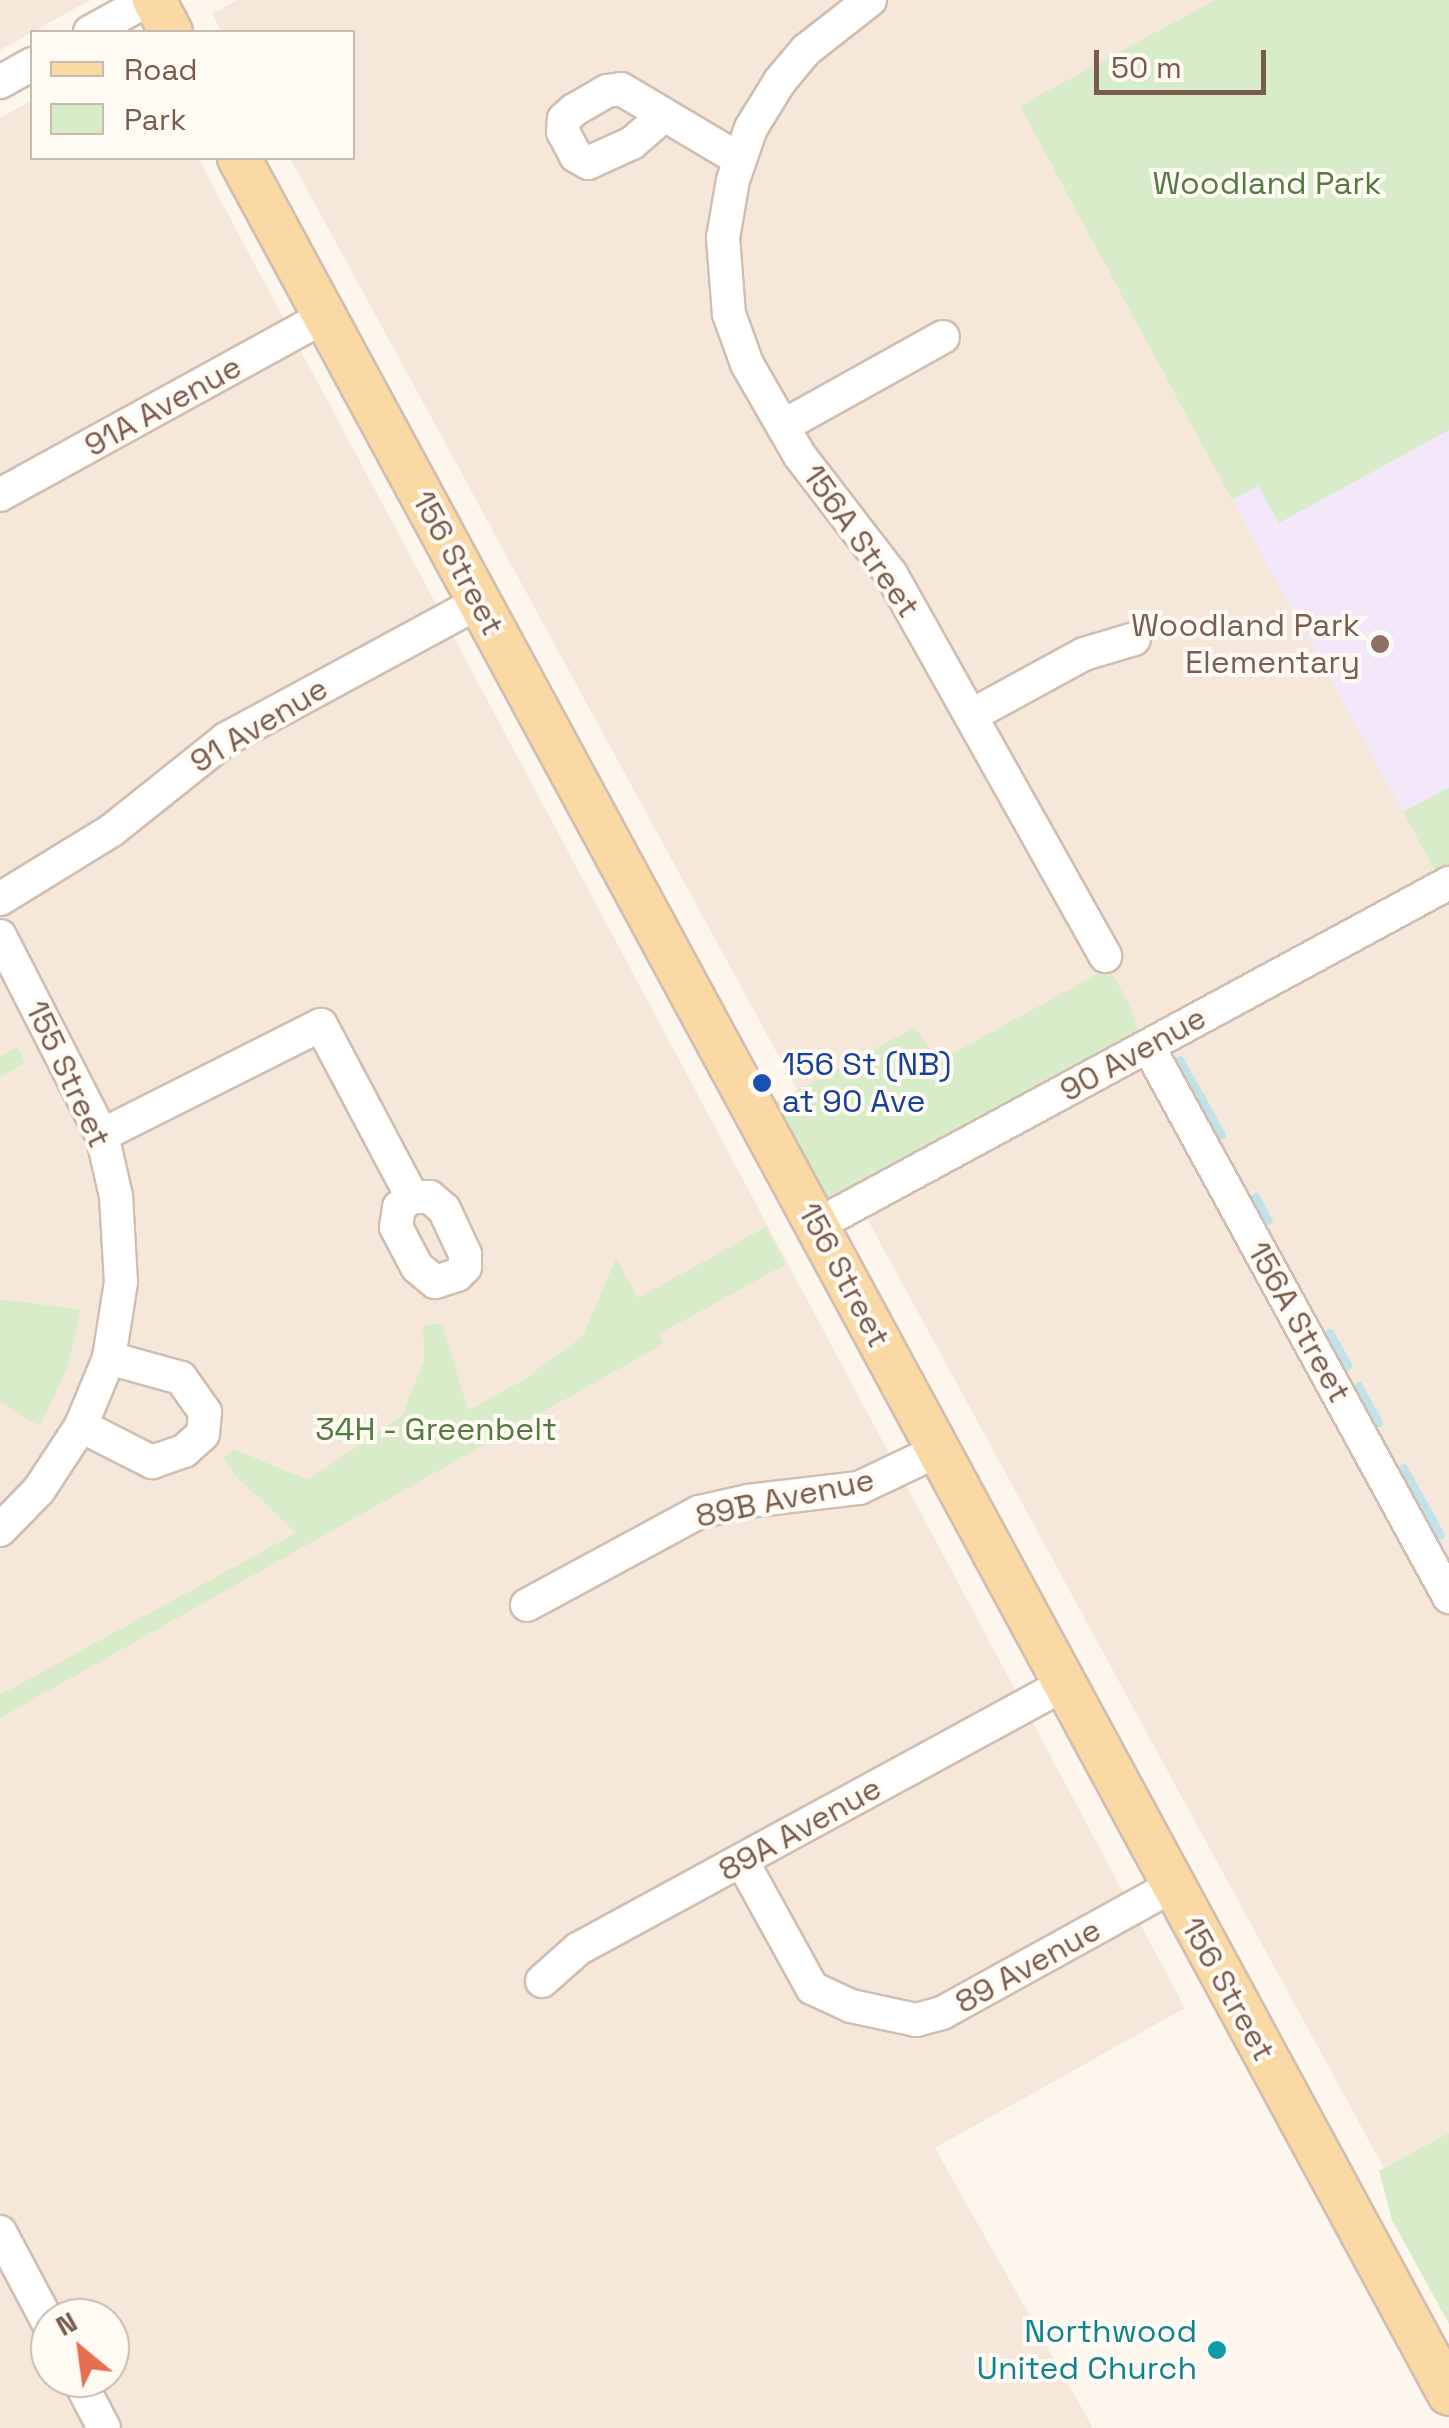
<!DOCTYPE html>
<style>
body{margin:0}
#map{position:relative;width:1449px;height:2428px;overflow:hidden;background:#fdf6ec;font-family:"Space Grotesk",sans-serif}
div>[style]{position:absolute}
.residential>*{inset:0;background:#f5e8da}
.education>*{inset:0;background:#f3e8fa}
.green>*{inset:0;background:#d8ecc9}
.stream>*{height:8px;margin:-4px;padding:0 4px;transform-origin:4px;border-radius:4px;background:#bfe3e8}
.roads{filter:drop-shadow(2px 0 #d1beb0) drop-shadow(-2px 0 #d1beb0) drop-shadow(0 2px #d1beb0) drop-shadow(0 -2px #d1beb0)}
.minor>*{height:32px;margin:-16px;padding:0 16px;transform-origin:16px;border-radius:16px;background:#fff}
.major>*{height:42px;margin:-21px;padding:0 21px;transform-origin:21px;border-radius:21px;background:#fbd9a5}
.dots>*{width:28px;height:28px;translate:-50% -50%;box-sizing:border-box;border:5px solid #fffaf3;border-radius:50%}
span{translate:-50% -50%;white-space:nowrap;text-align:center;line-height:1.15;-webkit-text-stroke:8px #fffaf3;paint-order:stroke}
.park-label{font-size:32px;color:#537a41}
.street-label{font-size:32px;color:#7a5c4d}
.education-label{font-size:32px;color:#785e54}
.right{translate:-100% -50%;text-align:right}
.transit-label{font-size:32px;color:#164399}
.left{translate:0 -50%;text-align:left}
.culture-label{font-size:32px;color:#0d838f}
.legend{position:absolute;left:30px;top:30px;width:325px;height:130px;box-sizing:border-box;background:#fffaf3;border:2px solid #cabbb1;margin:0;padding:12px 18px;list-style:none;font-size:30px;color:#7a5c4d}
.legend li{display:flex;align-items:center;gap:20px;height:50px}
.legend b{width:50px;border:2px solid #cabbb1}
.north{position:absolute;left:30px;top:2298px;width:100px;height:100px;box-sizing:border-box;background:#fffaf3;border:2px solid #cabbb1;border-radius:50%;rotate:331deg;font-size:28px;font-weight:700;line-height:40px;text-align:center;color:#7a5c4d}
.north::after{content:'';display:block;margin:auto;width:35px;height:45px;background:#e76f51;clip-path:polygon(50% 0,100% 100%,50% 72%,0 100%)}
.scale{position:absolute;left:1094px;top:50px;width:172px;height:45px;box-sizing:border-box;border:5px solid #7a5c4d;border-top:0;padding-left:12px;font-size:30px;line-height:35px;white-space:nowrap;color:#7a5c4d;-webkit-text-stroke:8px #fffaf3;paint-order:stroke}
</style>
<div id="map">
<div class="residential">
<i style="clip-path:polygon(0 0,90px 0,0 50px)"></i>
<i style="clip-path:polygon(237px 0,1215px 0,1021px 107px,1449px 896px,1449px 2288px,290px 158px,352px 158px,352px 32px,222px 32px,212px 14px)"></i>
<i style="clip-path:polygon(evenodd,32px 100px,32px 158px,198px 158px,1185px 2008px,935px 2148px,1093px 2428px,0 2428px,0 1403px,40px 1425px,68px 1366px,81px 1311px,0 1299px,0 1077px,26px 1062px,17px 1047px,0 1056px,0 118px,32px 100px,50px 2318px,110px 2318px,110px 2378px,50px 2378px,50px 2318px)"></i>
</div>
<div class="education">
<i style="clip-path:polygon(1449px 382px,1449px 787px,1403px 812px,1232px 500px)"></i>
</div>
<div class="green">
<i style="clip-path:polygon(1215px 0,1449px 0,1449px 430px,1279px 523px,1258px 486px,1232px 500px,1020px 106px)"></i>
<i style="clip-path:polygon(1449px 787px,1449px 869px,1438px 876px,1403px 812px)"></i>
<i style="clip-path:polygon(1108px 968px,1128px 1001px,1138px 1031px,1130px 1044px,827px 1202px,770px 1105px,915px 1027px,939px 1061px)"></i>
<i style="clip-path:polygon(17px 1047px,26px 1063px,0 1077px,0 1056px)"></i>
<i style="clip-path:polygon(766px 1227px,786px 1264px,659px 1334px,663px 1344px,0 1718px,0 1695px,296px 1533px,235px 1475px,223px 1458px,233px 1449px,308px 1480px,402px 1416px,424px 1360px,423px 1325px,442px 1324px,468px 1410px,520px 1382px,583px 1336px,616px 1258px,638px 1298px)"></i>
<i style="clip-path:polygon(0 1299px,81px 1310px,68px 1366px,40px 1426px,0 1403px)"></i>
<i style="clip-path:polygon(1449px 2133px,1449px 2324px,1392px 2220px,1379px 2171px)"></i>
</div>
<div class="stream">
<i style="left:1180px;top:1060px;width:86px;rotate:60.8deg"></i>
<i style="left:1256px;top:1197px;width:27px;rotate:62deg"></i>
<i style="left:1330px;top:1333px;width:38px;rotate:61deg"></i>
<i style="left:1359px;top:1386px;width:42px;rotate:61.6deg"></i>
<i style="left:1404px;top:1468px;width:77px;rotate:61.4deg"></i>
</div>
<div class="roads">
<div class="minor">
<i style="left:870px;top:0;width:81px;rotate:142deg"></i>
<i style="left:806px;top:50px;width:40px;rotate:130deg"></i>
<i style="left:780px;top:81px;width:55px;rotate:121.7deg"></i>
<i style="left:751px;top:128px;width:55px;rotate:109.1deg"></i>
<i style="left:733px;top:180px;width:59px;rotate:99.8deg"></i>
<i style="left:723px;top:238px;width:76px;rotate:85.5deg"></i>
<i style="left:729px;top:314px;width:53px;rotate:70.2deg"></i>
<i style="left:747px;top:364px;width:106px;rotate:60.1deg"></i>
<i style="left:800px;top:456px;width:149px;rotate:52.4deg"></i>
<i style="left:891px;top:574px;width:438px;rotate:60.7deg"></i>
<i style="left:90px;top:32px;width:66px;rotate:-28.9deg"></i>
<i style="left:0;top:82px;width:37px;rotate:-29deg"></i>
<i style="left:662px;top:117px;width:40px;rotate:139deg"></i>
<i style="left:632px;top:143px;width:48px;rotate:155.6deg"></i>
<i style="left:588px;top:163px;width:14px;rotate:-150deg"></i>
<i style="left:576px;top:156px;width:27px;rotate:-118deg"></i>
<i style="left:563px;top:132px;width:13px;rotate:-86deg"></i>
<i style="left:564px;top:119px;width:13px;rotate:-42deg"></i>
<i style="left:574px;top:110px;width:38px;rotate:-30deg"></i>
<i style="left:607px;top:91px;width:14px;rotate:-8deg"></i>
<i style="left:621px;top:89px;width:137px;rotate:30.7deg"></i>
<i style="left:783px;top:426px;width:183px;rotate:-29.1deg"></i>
<i style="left:0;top:495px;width:371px;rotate:-28.8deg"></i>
<i style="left:972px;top:715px;width:128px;rotate:-28.6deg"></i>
<i style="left:1084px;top:654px;width:52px;rotate:-16.7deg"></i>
<i style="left:0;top:899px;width:132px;rotate:-31.6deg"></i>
<i style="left:112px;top:830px;width:146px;rotate:-38.6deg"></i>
<i style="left:226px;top:739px;width:288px;rotate:-28.4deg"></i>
<i style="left:0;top:936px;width:224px;rotate:62.9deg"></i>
<i style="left:102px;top:1135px;width:63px;rotate:77.1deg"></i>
<i style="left:116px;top:1196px;width:86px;rotate:86.7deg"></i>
<i style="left:121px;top:1282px;width:77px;rotate:99deg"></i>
<i style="left:109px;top:1358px;width:74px;rotate:112.4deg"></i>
<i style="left:81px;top:1426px;width:77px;rotate:123.3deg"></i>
<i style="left:39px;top:1490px;width:56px;rotate:134.3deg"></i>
<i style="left:1148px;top:1046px;width:628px;rotate:61.35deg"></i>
<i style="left:102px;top:1135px;width:245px;rotate:-26.7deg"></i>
<i style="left:321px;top:1025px;width:195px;rotate:62.1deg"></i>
<i style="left:412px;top:1197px;width:18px"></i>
<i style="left:430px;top:1197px;width:18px;rotate:41deg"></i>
<i style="left:444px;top:1209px;width:50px;rotate:65deg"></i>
<i style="left:465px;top:1254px;width:13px;rotate:90deg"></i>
<i style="left:465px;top:1267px;width:11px;rotate:135deg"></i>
<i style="left:457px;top:1275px;width:23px;rotate:162deg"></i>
<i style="left:435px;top:1282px;width:23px;rotate:-140deg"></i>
<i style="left:417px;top:1267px;width:45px;rotate:-117.7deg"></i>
<i style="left:396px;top:1227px;width:20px;rotate:-81deg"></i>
<i style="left:399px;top:1207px;width:16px;rotate:-38deg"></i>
<i style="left:817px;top:1225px;width:719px;rotate:-28.42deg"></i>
<i style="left:81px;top:1426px;width:80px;rotate:26.9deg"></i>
<i style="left:152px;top:1462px;width:34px;rotate:-19deg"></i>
<i style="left:184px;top:1451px;width:25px;rotate:-42deg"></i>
<i style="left:203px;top:1434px;width:22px;rotate:-85deg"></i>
<i style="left:205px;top:1412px;width:42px;rotate:-125.2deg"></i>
<i style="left:181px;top:1378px;width:75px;rotate:-164.5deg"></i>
<i style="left:527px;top:1605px;width:196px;rotate:-28.4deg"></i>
<i style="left:699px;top:1512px;width:50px;rotate:-12.7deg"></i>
<i style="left:748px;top:1501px;width:112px;rotate:-6.7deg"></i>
<i style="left:859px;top:1488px;width:89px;rotate:-25.4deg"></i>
<i style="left:742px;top:1861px;width:145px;rotate:61.1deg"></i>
<i style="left:812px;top:1988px;width:43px;rotate:24.8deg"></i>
<i style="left:851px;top:2006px;width:66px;rotate:12.2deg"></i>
<i style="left:916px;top:2020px;width:27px;rotate:-15deg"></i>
<i style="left:942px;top:2013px;width:263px;rotate:-28.9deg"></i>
<i style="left:542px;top:1981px;width:48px;rotate:-41.6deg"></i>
<i style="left:578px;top:1949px;width:552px;rotate:-28.56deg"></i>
<i style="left:0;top:2232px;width:106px;rotate:62deg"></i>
<i style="left:78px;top:2378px;width:56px;rotate:62.5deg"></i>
</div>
<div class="major">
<i style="left:154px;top:0;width:36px;rotate:62deg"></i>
<i style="left:239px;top:158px;width:2542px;rotate:61.58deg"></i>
</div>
</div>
<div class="dots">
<i style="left:1380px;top:644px;background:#8d6e63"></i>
<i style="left:762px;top:1083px;background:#1a4fb4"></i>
<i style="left:1217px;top:2350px;background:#0f9aa8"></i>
</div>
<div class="park-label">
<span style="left:1267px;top:183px">Woodland Park</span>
<span style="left:436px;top:1429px">34H - Greenbelt</span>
</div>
<div class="street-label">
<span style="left:163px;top:406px;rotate:-29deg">91A Avenue</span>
<span style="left:861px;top:541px;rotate:55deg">156A Street</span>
<span style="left:458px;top:563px;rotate:62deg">156 Street</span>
<span style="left:259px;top:725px;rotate:-31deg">91 Avenue</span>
<span style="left:1133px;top:1054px;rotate:-29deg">90 Avenue</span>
<span style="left:68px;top:1074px;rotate:65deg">155 Street</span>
<span style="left:844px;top:1275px;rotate:62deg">156 Street</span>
<span style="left:1299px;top:1322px;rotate:61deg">156A Street</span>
<span style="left:785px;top:1498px;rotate:-12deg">89B Avenue</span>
<span style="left:800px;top:1829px;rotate:-29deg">89A Avenue</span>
<span style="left:1028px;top:1966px;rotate:-29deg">89 Avenue</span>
<span style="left:1228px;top:1989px;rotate:61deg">156 Street</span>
</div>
<div class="education-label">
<span class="right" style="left:1360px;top:644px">Woodland Park<br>Elementary</span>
</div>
<div class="transit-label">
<span class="left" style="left:782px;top:1083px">156 St (NB)<br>at 90 Ave</span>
</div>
<div class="culture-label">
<span class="right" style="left:1197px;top:2350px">Northwood<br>United Church</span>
</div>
<ul class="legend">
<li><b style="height:12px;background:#fbd9a5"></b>Road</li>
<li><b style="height:28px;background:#d8ecc9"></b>Park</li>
</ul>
<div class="north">N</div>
<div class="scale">50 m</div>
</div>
